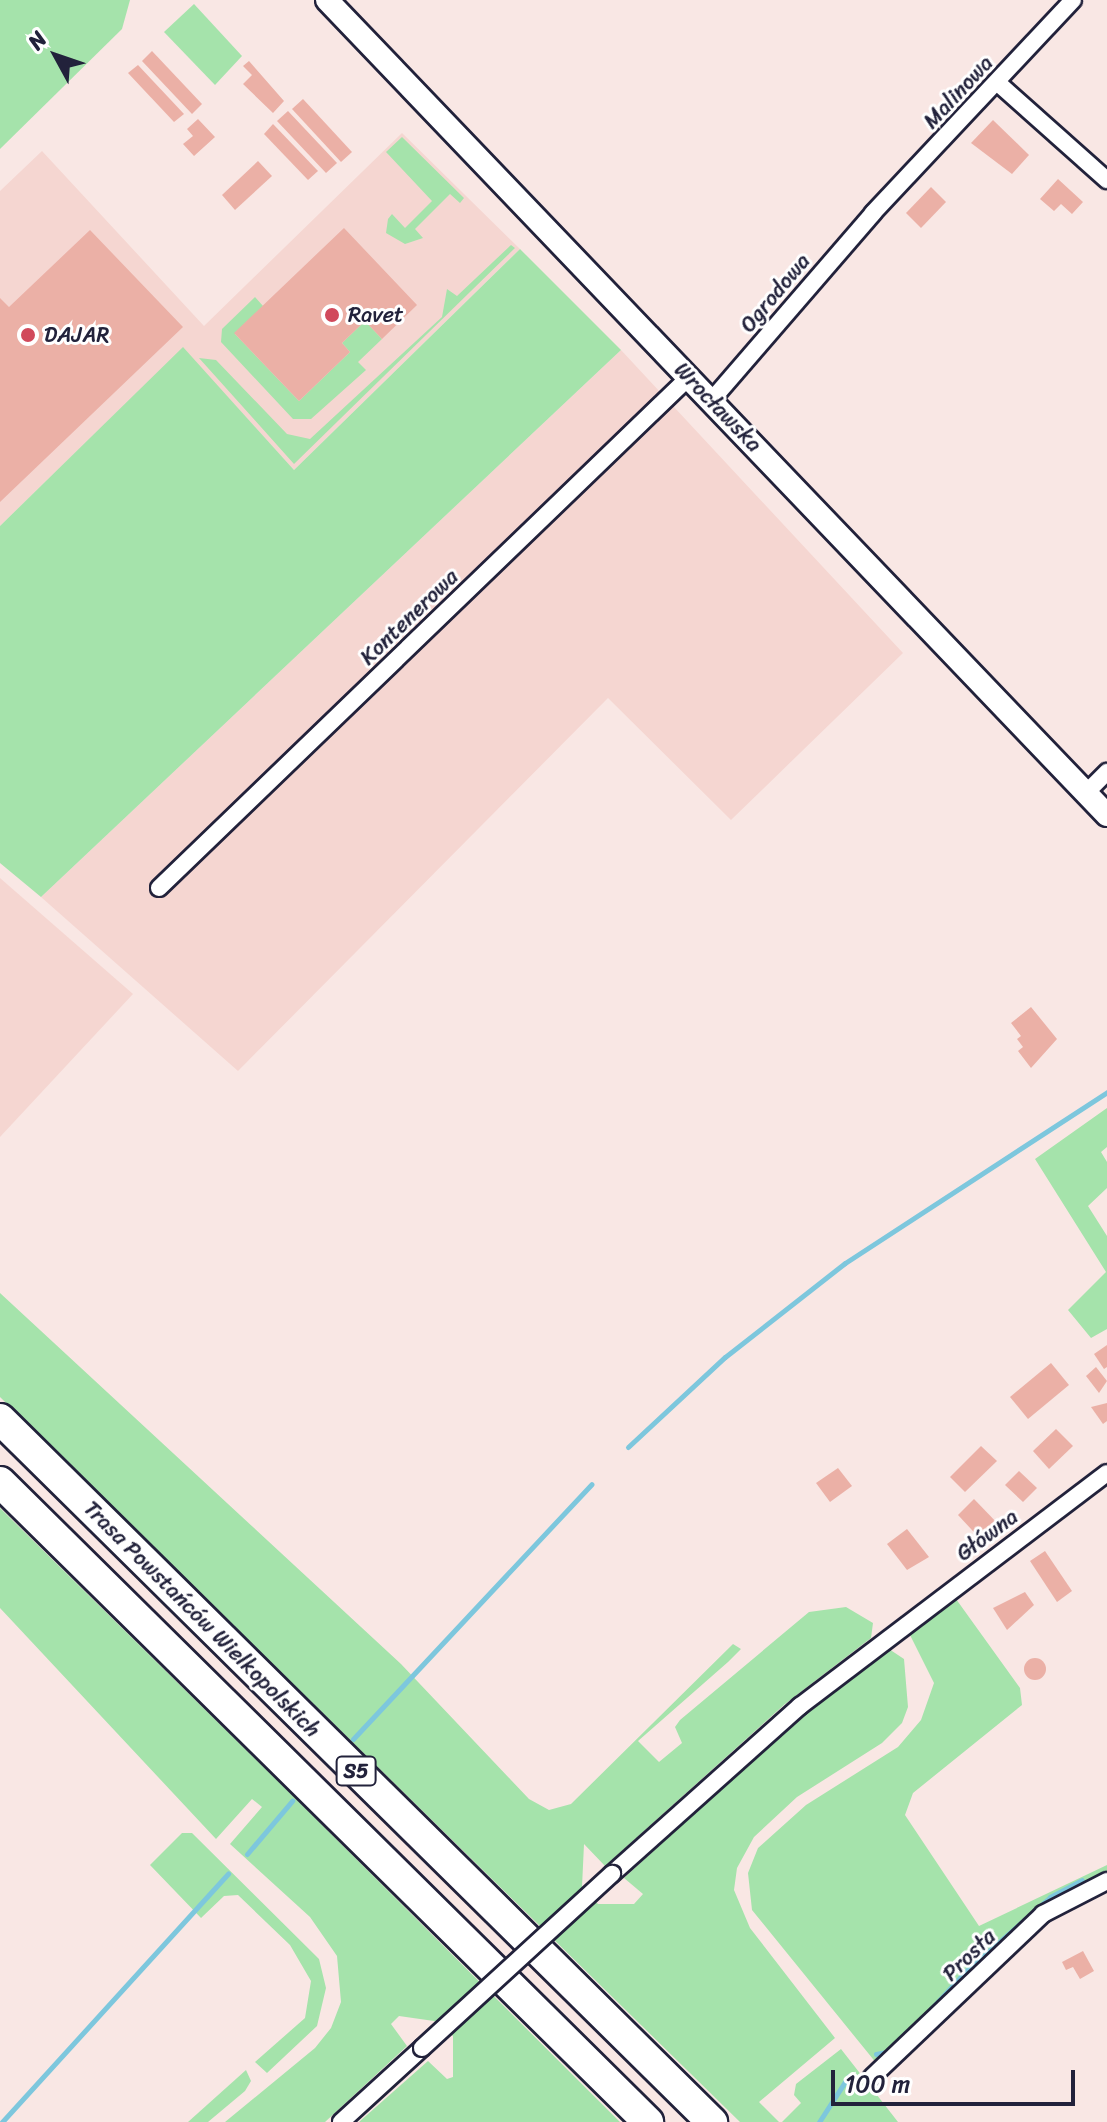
<!DOCTYPE html>
<meta charset="utf-8">
<style>
body{margin:0}
#map{position:relative;width:1107px;height:2122px;overflow:hidden;background:#f9e7e4;font-family:Sriracha,sans-serif}
div>[style]{position:absolute}
.built>*{inset:0;background:#f5d6d1}
.green>*{inset:0;background:#a5e3ab}
.stream>*{height:5px;margin:-2.5px;padding:0 2.5px;transform-origin:2.5px;border-radius:2.5px;background:#7dc7dd}
.building>*{inset:0;background:#ebb0a6}
.round{border-radius:50%}
.roads{filter:drop-shadow(2px 0 #22223b) drop-shadow(-2px 0 #22223b) drop-shadow(0 2px #22223b) drop-shadow(0 -2px #22223b)}
.street>*{height:16px;margin:-8px;padding:0 8px;transform-origin:8px;border-radius:8px;background:#fff}
.secondary>*{height:22px;margin:-11px;padding:0 11px;transform-origin:11px;border-radius:11px;background:#fff}
.highway>*{height:30px;margin:-15px;padding:0 15px;transform-origin:15px;border-radius:15px;background:#fff}
.bridges{filter:drop-shadow(2px 0 #22223b) drop-shadow(-2px 0 #22223b) drop-shadow(0 2px #22223b) drop-shadow(0 -2px #22223b)}
.street-bridge>*{height:16px;margin:-8px;padding:0 8px;transform-origin:8px;border-radius:8px;background:#fff}
.dots>*{width:22px;height:22px;translate:-50% -50%;box-sizing:border-box;border:4px solid #fff;border-radius:50%}
span{translate:-50% -50%;white-space:nowrap;text-align:center;line-height:1.15;-webkit-text-stroke:6px #fff;paint-order:stroke}
.shield-label span{padding:2px 6px;background:#fff;border:2px solid;border-radius:6px;-webkit-text-stroke-width:0}
.shield-label{font-size:20px;color:#22223b;font-weight:700}
.street-label{font-size:22px;color:#22223b}
.poi-label{font-size:22px;color:#22223b}
.left{translate:0 -50%;text-align:left}
.north{position:absolute;left:16px;top:16px;width:80px;height:80px;-webkit-text-stroke:6px #fff;paint-order:stroke;rotate:310deg;font-size:22px;font-weight:700;line-height:32px;text-align:center;color:#22223b}
.north::after{content:'';display:block;margin:auto;width:28px;height:36px;background:#22223b;clip-path:polygon(50% 0,100% 100%,50% 72%,0 100%)}
.scale{position:absolute;left:831px;top:2070px;width:244px;height:36px;box-sizing:border-box;border:4px solid #22223b;border-top:0;padding-left:10px;font-size:24px;line-height:28px;white-space:nowrap;color:#22223b;-webkit-text-stroke:6px #fff;paint-order:stroke}
</style>
<div id="map">
<div class="built">
<i style="clip-path:polygon(402px 133px,520px 249px,294px 470px,183px 348px,0 526px,0 191px,42px 151px,204px 326px)"></i>
<i style="clip-path:polygon(621px 350px,903px 653px,731px 820px,608px 698px,238px 1071px,41px 897px)"></i>
<i style="clip-path:polygon(0 878px,133px 994px,0 1137px)"></i>
</div>
<div class="green">
<i style="clip-path:polygon(0 0,130px 0,122px 29px,0 149px)"></i>
<i style="clip-path:polygon(194px 4px,242px 56px,215px 85px,164px 32px)"></i>
<i style="clip-path:polygon(402px 137px,464px 198px,460px 203px,450px 194px,415px 229px,423px 238px,405px 244px,386px 233px,388px 219px,392px 214px,405px 228px,432px 201px,386px 152px)"></i>
<i style="clip-path:polygon(511px 245px,515px 248px,294px 464px,199px 358px,216px 360px,287px 434px,310px 439px,442px 317px,447px 289px,457px 296px)"></i>
<i style="clip-path:polygon(520px 249px,621px 350px,41px 897px,0 863px,0 526px,183px 347px,294px 470px)"></i>
<i style="clip-path:polygon(255px 297px,263px 306px,235px 334px,299px 401px,350px 352px,342px 343px,365px 321px,382px 339px,358px 362px,366px 370px,311px 419px,293px 419px,221px 342px,222px 329px)"></i>
<i style="clip-path:polygon(1107px 1108px,1107px 1147px,1101px 1152px,1107px 1162px,1107px 1188px,1088px 1206px,1107px 1236px,1107px 1329px,1091px 1338px,1068px 1310px,1106px 1272px,1035px 1159px)"></i>
<i style="clip-path:polygon(0 1293px,401px 1664px,529px 1799px,549px 1810px,571px 1804px,733px 1644px,741px 1649px,728px 1662px,638px 1741px,659px 1762px,682px 1743px,675px 1727px,680px 1720px,809px 1612px,846px 1607px,873px 1623px,871px 1638px,785px 1704px,605px 1866px,584px 1844px,582px 1887px,598px 1904px,634px 1904px,643px 1894px,624px 1878px,800px 1717px,889px 1649px,904px 1659px,908px 1707px,902px 1723px,882px 1743px,797px 1797px,754px 1837px,737px 1868px,734px 1890px,750px 1928px,835px 2038px,759px 2102px,779px 2122px,740px 2122px,0 1397px)"></i>
<i style="clip-path:polygon(0 1508px,295px 1798px,620px 2122px,359px 2122px,428px 2061px,447px 2079px,453px 2077px,453px 2036px,434px 2021px,399px 2016px,391px 2024px,407px 2046px,325px 2122px,225px 2122px,315px 2048px,331px 2028px,341px 2002px,337px 1956px,310px 1917px,230px 1844px,262px 1807px,252px 1799px,216px 1839px,0 1608px)"></i>
<i style="clip-path:polygon(956px 1599px,1020px 1688px,1022px 1705px,913px 1793px,905px 1815px,979px 1926px,1107px 1865px,1107px 1872px,1054px 1900px,877px 2064px,752px 1910px,748px 1873px,758px 1848px,806px 1805px,898px 1747px,921px 1720px,934px 1683px,910px 1635px)"></i>
<i style="clip-path:polygon(182px 1833px,192px 1833px,319px 1959px,326px 1988px,317px 2026px,267px 2073px,255px 2062px,305px 2018px,311px 1981px,290px 1945px,238px 1895px,224px 1896px,201px 1918px,150px 1865px)"></i>
<i style="clip-path:polygon(841px 2049px,898px 2122px,782px 2122px,801px 2103px,794px 2095px,796px 2084px)"></i>
<i style="clip-path:polygon(246px 2070px,251px 2081px,245px 2091px,208px 2122px,188px 2122px)"></i>
</div>
<div class="stream">
<i style="left:628px;top:1447px;width:132px;rotate:-42.9deg"></i>
<i style="left:725px;top:1357px;width:152px;rotate:-38.1deg"></i>
<i style="left:845px;top:1263px;width:313px;rotate:-33.1deg"></i>
<i style="left:353px;top:1739px;width:349px;rotate:-46.9deg"></i>
<i style="left:247px;top:1854px;width:70px;rotate:-49.7deg"></i>
<i style="left:920px;top:2021px;width:67px;rotate:-47.4deg"></i>
<i style="left:965px;top:1972px;width:113px;rotate:-41.4deg"></i>
<i style="left:1050px;top:1897px;width:36px;rotate:-28deg"></i>
<i style="left:876px;top:2054px;width:15px;rotate:-11deg"></i>
<i style="left:2px;top:2122px;width:336px;rotate:-47.7deg"></i>
<i style="left:819px;top:2122px;width:54px;rotate:-57.2deg"></i>
</div>
<div class="building">
<i style="clip-path:polygon(152px 51px,202px 104px,192px 114px,142px 61px)"></i>
<i style="clip-path:polygon(249px 61px,284px 101px,273px 113px,243px 84px,252px 75px,243px 66px)"></i>
<i style="clip-path:polygon(138px 65px,184px 114px,174px 122px,128px 73px)"></i>
<i style="clip-path:polygon(303px 99px,352px 152px,341px 162px,292px 109px)"></i>
<i style="clip-path:polygon(288px 111px,337px 163px,326px 173px,277px 121px)"></i>
<i style="clip-path:polygon(198px 119px,215px 137px,194px 156px,183px 144px,193px 136px,187px 129px)"></i>
<i style="clip-path:polygon(993px 120px,1029px 155px,1012px 174px,971px 143px)"></i>
<i style="clip-path:polygon(273px 124px,318px 171px,308px 180px,264px 134px)"></i>
<i style="clip-path:polygon(258px 161px,272px 176px,235px 210px,222px 195px)"></i>
<i style="clip-path:polygon(1058px 179px,1083px 202px,1072px 214px,1061px 204px,1054px 211px,1040px 199px)"></i>
<i style="clip-path:polygon(931px 187px,946px 202px,921px 228px,906px 213px)"></i>
<i style="clip-path:polygon(344px 228px,417px 305px,382px 339px,365px 321px,342px 343px,350px 352px,299px 401px,234px 333px)"></i>
<i style="clip-path:polygon(90px 230px,183px 327px,0 502px,0 298px,9px 307px)"></i>
<i style="clip-path:polygon(1031px 1007px,1057px 1039px,1031px 1068px,1018px 1051px,1023px 1047px,1017px 1039px,1021px 1036px,1011px 1023px)"></i>
<i style="clip-path:polygon(1107px 1345px,1107px 1367px,1104px 1369px,1094px 1354px)"></i>
<i style="clip-path:polygon(1051px 1363px,1069px 1385px,1028px 1419px,1010px 1397px)"></i>
<i style="clip-path:polygon(1096px 1367px,1107px 1381px,1099px 1393px,1086px 1376px)"></i>
<i style="clip-path:polygon(1107px 1403px,1107px 1421px,1103px 1424px,1091px 1407px)"></i>
<i style="clip-path:polygon(1056px 1429px,1073px 1446px,1049px 1469px,1033px 1451px)"></i>
<i style="clip-path:polygon(981px 1446px,997px 1461px,965px 1492px,950px 1477px)"></i>
<i style="clip-path:polygon(838px 1468px,852px 1486px,830px 1502px,816px 1483px)"></i>
<i style="clip-path:polygon(1019px 1471px,1037px 1488px,1023px 1502px,1005px 1485px)"></i>
<i style="clip-path:polygon(974px 1499px,1002px 1528px,985px 1544px,958px 1515px)"></i>
<i style="clip-path:polygon(907px 1529px,929px 1557px,907px 1570px,887px 1544px)"></i>
<i style="clip-path:polygon(1045px 1551px,1072px 1591px,1057px 1602px,1030px 1561px)"></i>
<i style="clip-path:polygon(1025px 1592px,1034px 1605px,1007px 1630px,993px 1608px)"></i>
<i class="round" style="left:1024px;top:1658px;width:22px;height:22px"></i>
<i style="clip-path:polygon(1083px 1951px,1094px 1971px,1080px 1979px,1073px 1967px,1066px 1970px,1062px 1962px)"></i>
</div>
<div class="roads">
<div class="street">
<i style="left:998px;top:83px;width:146px;rotate:41.7deg"></i>
<i style="left:711px;top:401px;width:248px;rotate:-49.2deg"></i>
<i style="left:873px;top:213px;width:292px;rotate:-46.8deg"></i>
<i style="left:1086px;top:793px;width:30px;rotate:-45deg"></i>
<i style="left:159px;top:888px;width:736px;rotate:-43.95deg"></i>
<i style="left:612px;top:1874px;width:252px;rotate:-41.8deg"></i>
<i style="left:800px;top:1706px;width:385px;rotate:-37.2deg"></i>
<i style="left:872px;top:2077px;width:236px;rotate:-43.6deg"></i>
<i style="left:1043px;top:1914px;width:72px;rotate:-27.3deg"></i>
<i style="left:341px;top:2122px;width:110px;rotate:-42.4deg"></i>
</div>
<div class="secondary">
<i style="left:327px;top:0;width:1128px;rotate:46.26deg"></i>
</div>
<div class="highway">
<i style="left:0;top:1419px;width:1001px;rotate:44.64deg"></i>
<i style="left:0;top:1482px;width:911px;rotate:44.64deg"></i>
</div>
</div>
<div class="bridges">
<div class="street-bridge">
<i style="left:422px;top:2048px;width:258px;rotate:-42.5deg"></i>
</div>
</div>
<div class="dots">
<i style="left:332px;top:315px;background:#d1495b"></i>
<i style="left:28px;top:335px;background:#d1495b"></i>
</div>
<div class="shield-label">
<span style="left:356px;top:1771px">S5</span>
</div>
<div class="street-label">
<span style="left:958px;top:92px;rotate:-47deg">Malinowa</span>
<span style="left:775px;top:293px;rotate:-50deg">Ogrodowa</span>
<span style="left:718px;top:407px;rotate:46deg">Wrocławska</span>
<span style="left:409px;top:617px;rotate:-44deg">Kontenerowa</span>
<span style="left:987px;top:1535px;rotate:-37deg">Główna</span>
<span style="left:202px;top:1619px;rotate:45deg">Trasa Powstańców Wielkopolskich</span>
<span style="left:969px;top:1955px;rotate:-44deg">Prosta</span>
</div>
<div class="poi-label">
<span class="left" style="left:348px;top:315px">Ravet</span>
<span class="left" style="left:44px;top:335px">DAJAR</span>
</div>
<div class="north">N</div>
<div class="scale">100 m</div>
</div>
